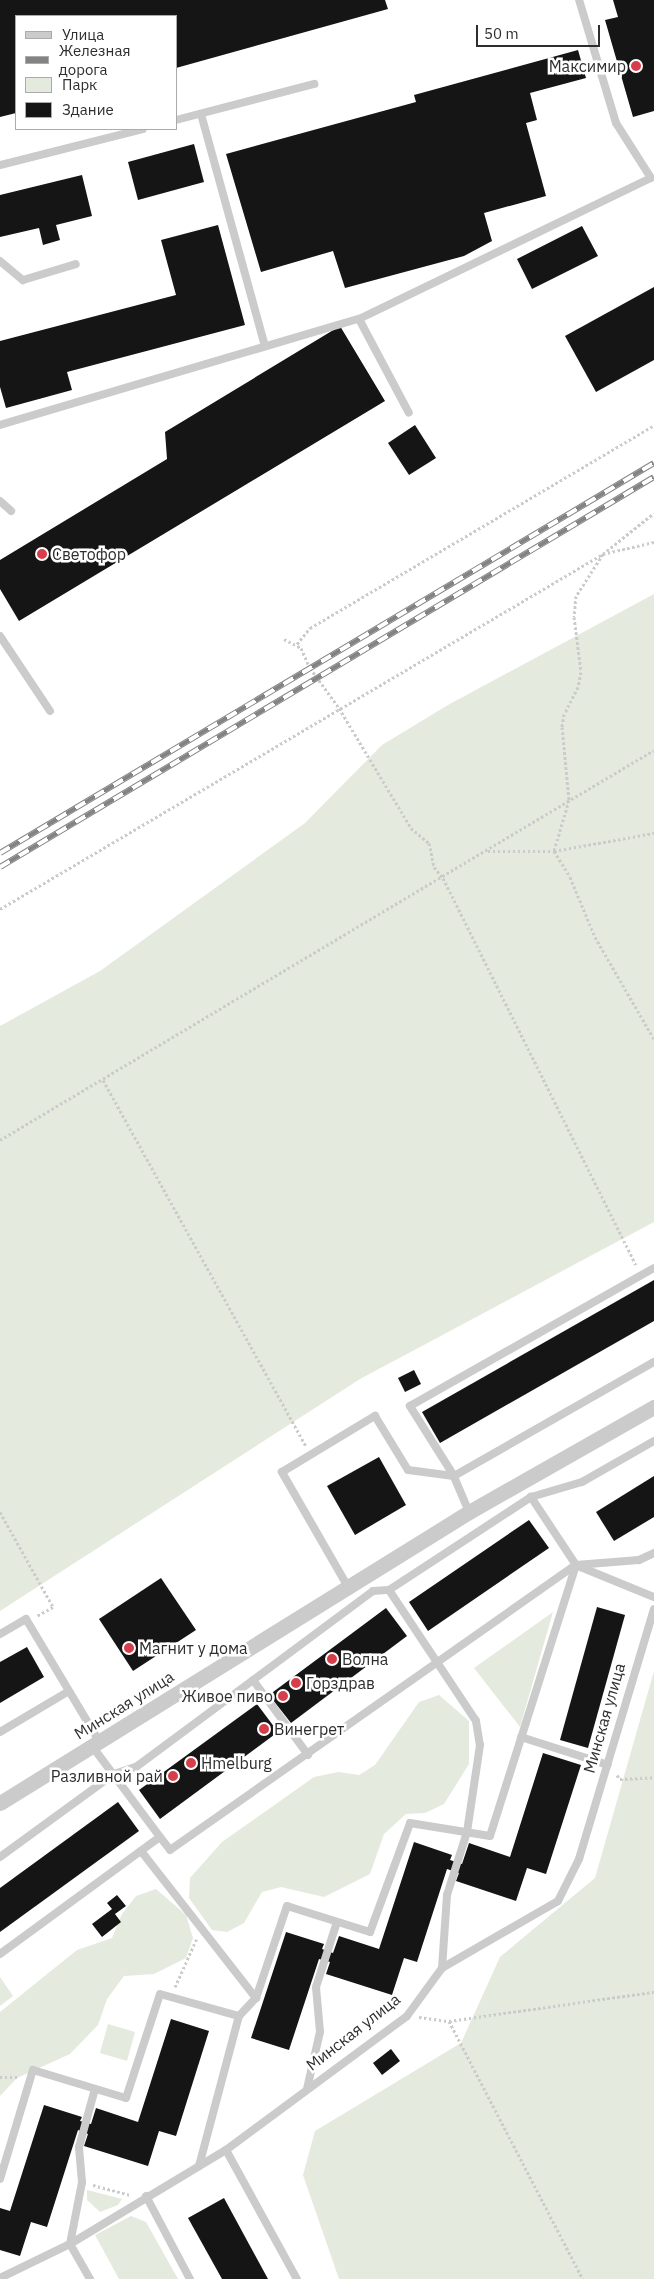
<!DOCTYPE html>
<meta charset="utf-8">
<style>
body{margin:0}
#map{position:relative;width:654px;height:2279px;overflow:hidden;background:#fff;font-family:"IBM Plex Sans",sans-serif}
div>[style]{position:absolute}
.green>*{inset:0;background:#e4eadd}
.building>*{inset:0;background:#151515}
.path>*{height:3px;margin-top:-1.5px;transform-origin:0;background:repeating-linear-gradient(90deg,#cbcbcb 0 2.5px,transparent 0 5px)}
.lane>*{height:8px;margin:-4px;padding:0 4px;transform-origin:4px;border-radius:4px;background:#cbcbcb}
.street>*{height:15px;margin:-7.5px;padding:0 7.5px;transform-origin:7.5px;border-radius:7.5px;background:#cbcbcb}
.rail>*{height:5.5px;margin-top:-2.75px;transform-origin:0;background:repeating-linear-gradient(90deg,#fff 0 11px,#838383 0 22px);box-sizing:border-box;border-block:1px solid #838383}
.dots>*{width:14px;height:14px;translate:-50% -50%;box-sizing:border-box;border:2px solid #fff;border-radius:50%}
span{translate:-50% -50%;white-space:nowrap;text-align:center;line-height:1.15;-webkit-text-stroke:5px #fff;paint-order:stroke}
.poi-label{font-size:16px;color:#2e2e2e}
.right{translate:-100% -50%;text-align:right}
.left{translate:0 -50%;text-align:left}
.street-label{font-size:16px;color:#2e2e2e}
.legend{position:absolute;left:15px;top:15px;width:162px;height:115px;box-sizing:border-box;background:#fff;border:1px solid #ababab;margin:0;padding:6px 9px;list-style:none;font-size:15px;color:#2e2e2e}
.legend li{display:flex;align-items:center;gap:10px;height:25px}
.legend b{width:25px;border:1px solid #ababab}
.scale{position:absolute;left:476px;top:25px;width:124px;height:22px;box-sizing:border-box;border:2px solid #2e2e2e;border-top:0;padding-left:6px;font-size:15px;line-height:18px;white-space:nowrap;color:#2e2e2e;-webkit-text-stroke:4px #fff;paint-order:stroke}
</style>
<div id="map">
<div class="green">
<i style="clip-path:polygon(654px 594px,654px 1222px,360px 1379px,0 1611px,0 1026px,100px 971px,305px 823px,382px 745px,448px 705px)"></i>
<i style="clip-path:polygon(553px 1612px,520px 1727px,474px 1668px)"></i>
<i style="clip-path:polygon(654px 1671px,654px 2279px,339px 2279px,303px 2175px,315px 2131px,461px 2043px,500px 1957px,595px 1878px)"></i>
<i style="clip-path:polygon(439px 1695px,469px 1721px,469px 1764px,444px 1804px,425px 1813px,406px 1814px,384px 1834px,370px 1874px,324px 1897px,281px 1887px,262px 1892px,244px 1923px,227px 1932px,212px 1930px,189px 1898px,190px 1878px,222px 1842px,314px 1777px,338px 1772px,359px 1775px,375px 1765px,419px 1702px)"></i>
<i style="clip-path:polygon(156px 1889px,186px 1915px,193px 1938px,186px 1958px,154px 1974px,124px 1976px,107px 1999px,98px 2025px,70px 2054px,17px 2078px,0 2096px,0 2012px,77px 1950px,112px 1938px,122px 1914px,136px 1896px)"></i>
<i style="clip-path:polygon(0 1977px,13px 1996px,0 2006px)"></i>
<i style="clip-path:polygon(108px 2024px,135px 2032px,127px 2061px,100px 2053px)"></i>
<i style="clip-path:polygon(87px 2190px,122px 2199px,118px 2205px,100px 2212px,87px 2200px)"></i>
<i style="clip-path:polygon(131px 2216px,146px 2222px,178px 2279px,119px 2279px,95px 2235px)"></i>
</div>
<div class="building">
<i style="clip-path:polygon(0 0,385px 0,388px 9px,176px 68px,176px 16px,16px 16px,16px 113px,0 117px)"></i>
<i style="clip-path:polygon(613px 0,654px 0,654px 111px,633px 117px,605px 20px,618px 17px)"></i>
<i style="clip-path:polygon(578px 50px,586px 78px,530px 93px,537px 120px,526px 123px,546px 196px,484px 213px,492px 241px,464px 256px,345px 288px,333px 251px,261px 272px,226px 154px,416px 102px,414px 95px)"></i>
<i style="clip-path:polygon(194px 144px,204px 182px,138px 200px,128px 162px)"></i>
<i style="clip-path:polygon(82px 175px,92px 216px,56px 225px,60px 240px,43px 245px,39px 228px,0 237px,0 195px)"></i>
<i style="clip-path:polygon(218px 225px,245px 325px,67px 372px,72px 390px,6px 408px,0 387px,0 341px,176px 295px,161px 240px)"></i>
<i style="clip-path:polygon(582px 226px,598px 256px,532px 289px,517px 259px)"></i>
<i style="clip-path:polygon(654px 287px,654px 360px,596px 392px,565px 336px)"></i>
<i style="clip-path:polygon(340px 326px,385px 401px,19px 621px,0 589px,0 560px,167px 459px,165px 432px)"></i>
<i style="clip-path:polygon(415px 425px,436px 458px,409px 475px,388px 443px)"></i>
<i style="clip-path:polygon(654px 1280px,654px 1321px,440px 1443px,422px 1412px)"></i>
<i style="clip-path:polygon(414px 1370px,421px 1384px,405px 1392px,398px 1378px)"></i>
<i style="clip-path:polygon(379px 1457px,406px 1505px,355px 1535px,327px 1486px)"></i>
<i style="clip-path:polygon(654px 1476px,654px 1517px,614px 1541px,596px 1512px)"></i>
<i style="clip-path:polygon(529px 1520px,549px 1548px,428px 1631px,409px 1602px)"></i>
<i style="clip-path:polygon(161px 1578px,196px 1630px,133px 1671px,99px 1619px)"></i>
<i style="clip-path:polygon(597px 1607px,625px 1615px,588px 1748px,560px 1740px)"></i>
<i style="clip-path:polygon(386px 1608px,407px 1636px,291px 1723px,269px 1695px)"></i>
<i style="clip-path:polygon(27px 1647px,44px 1677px,0 1703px,0 1662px)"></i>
<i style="clip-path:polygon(257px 1704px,278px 1732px,160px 1819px,139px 1790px)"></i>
<i style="clip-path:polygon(543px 1753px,581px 1765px,546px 1874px,527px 1868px,516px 1901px,456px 1881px,459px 1873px,447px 1869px,417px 1962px,404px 1958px,392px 1995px,326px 1974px,330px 1962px,319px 1959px,289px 2050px,251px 2038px,286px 1932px,324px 1944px,322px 1949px,333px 1953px,339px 1936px,379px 1949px,414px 1842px,452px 1855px,450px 1860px,462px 1864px,469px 1843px,510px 1857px)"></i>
<i style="clip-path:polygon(118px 1802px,139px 1831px,0 1932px,0 1888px)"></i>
<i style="clip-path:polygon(117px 1895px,126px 1906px,115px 1914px,121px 1922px,102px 1937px,92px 1924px,112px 1909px,107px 1903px)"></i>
<i style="clip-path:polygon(171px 2019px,209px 2031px,176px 2136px,159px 2131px,148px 2166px,84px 2146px,88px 2134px,78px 2130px,47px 2227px,31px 2222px,20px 2256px,0 2250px,0 2208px,10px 2211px,44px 2105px,82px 2117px,80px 2121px,91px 2124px,96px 2108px,138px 2122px)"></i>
<i style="clip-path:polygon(391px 2049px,400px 2061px,382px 2075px,373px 2063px)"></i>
<i style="clip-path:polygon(224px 2198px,268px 2279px,222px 2279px,188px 2218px)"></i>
</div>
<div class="path">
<i style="left:654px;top:542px;width:52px;rotate:166.8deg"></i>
<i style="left:603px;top:554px;width:50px;rotate:122.7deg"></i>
<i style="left:576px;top:596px;width:21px;rotate:95deg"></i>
<i style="left:574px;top:617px;width:55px;rotate:82.7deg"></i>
<i style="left:581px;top:672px;width:15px;rotate:101deg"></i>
<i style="left:578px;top:687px;width:30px;rotate:117deg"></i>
<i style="left:564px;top:714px;width:13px;rotate:99deg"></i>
<i style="left:562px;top:727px;width:73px;rotate:84.5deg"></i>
<i style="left:569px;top:800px;width:53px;rotate:106.4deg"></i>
<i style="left:554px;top:851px;width:31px;rotate:58deg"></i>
<i style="left:570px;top:877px;width:65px;rotate:67.4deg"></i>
<i style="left:595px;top:937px;width:118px;rotate:60deg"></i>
<i style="left:284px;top:639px;width:19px;rotate:28deg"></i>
<i style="left:301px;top:648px;width:22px;rotate:66deg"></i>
<i style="left:310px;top:668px;width:49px;rotate:54.1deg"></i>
<i style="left:339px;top:708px;width:140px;rotate:59deg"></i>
<i style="left:411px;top:828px;width:23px;rotate:40deg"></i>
<i style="left:429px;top:843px;width:25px;rotate:78deg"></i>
<i style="left:434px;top:867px;width:14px;rotate:51deg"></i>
<i style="left:443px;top:878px;width:432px;rotate:63.5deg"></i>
<i style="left:297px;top:644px;width:21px;rotate:-51deg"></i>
<i style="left:310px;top:628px;width:399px;rotate:-30.5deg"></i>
<i style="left:488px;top:851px;width:66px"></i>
<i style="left:554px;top:851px;width:102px;rotate:-10.2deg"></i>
<i style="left:0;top:909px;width:700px;rotate:-30.49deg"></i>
<i style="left:603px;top:554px;width:65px;rotate:-38.8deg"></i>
<i style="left:103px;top:1080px;width:419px;rotate:61deg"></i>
<i style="left:0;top:1140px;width:761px;rotate:-30.81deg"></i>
<i style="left:0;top:1512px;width:109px;rotate:60.8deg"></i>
<i style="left:53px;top:1607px;width:18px;rotate:151deg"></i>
<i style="left:617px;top:1775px;width:5px;rotate:53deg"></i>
<i style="left:620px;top:1779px;width:34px;rotate:-3deg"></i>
<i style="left:175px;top:1987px;width:54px;rotate:-65.8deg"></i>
<i style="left:419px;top:2017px;width:30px;rotate:8deg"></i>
<i style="left:449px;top:2021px;width:207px;rotate:-8.1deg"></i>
<i style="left:449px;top:2021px;width:291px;rotate:62.6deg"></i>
<i style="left:0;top:2077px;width:19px"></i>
<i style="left:93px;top:2185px;width:38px;rotate:15deg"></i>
</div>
<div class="lane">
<i style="left:201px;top:114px;width:241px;rotate:74.6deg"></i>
<i style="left:176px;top:120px;width:143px;rotate:-14.6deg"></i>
<i style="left:0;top:165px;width:147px;rotate:-14.1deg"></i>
<i style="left:0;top:261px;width:30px;rotate:40deg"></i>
<i style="left:23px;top:280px;width:55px;rotate:-16.8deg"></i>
<i style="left:359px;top:319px;width:106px;rotate:62deg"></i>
<i style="left:0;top:425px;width:374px;rotate:-16.5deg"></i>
<i style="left:359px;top:319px;width:324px;rotate:-25.8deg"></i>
<i style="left:651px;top:178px;width:65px;rotate:-122.5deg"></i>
<i style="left:616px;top:123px;width:128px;rotate:-106.7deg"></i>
<i style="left:0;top:501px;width:15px;rotate:42deg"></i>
<i style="left:0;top:636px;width:90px;rotate:56.3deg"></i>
<i style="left:469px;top:1512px;width:39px;rotate:-113deg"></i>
<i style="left:454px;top:1476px;width:83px;rotate:-122.2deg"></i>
<i style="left:410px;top:1406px;width:280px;rotate:-29.5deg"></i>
<i style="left:578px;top:1566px;width:82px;rotate:22.2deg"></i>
<i style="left:348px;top:1587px;width:133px;rotate:-119.9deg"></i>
<i style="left:282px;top:1472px;width:109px;rotate:-31.1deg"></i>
<i style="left:375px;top:1416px;width:63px;rotate:58.6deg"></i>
<i style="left:408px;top:1470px;width:46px;rotate:7.4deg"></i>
<i style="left:454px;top:1476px;width:230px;rotate:-29.7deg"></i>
<i style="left:389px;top:1590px;width:157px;rotate:56.4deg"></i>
<i style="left:476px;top:1721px;width:24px;rotate:81deg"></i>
<i style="left:480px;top:1745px;width:88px;rotate:98.5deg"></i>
<i style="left:467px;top:1832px;width:66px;rotate:107.6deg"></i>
<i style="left:447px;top:1895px;width:73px;rotate:93.9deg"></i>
<i style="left:0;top:1634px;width:30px;rotate:-30deg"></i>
<i style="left:26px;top:1619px;width:142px;rotate:59.1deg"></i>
<i style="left:253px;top:1680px;width:93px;rotate:53.7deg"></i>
<i style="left:0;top:1732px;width:80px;rotate:-30.7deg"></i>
<i style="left:521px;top:1737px;width:91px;rotate:17.8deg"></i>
<i style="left:92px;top:1746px;width:114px;rotate:53.2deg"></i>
<i style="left:141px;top:1851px;width:187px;rotate:52deg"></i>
<i style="left:0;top:1857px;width:141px;rotate:-36.1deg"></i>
<i style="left:114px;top:1774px;width:23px;rotate:-18deg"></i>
<i style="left:136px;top:1767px;width:295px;rotate:-36.6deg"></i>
<i style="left:373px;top:1591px;width:16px;rotate:-4deg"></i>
<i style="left:389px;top:1590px;width:170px;rotate:-33.2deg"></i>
<i style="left:531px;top:1497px;width:53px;rotate:-16.4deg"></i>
<i style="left:582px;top:1482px;width:83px;rotate:-29.7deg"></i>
<i style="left:0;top:1954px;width:198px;rotate:-36.2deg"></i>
<i style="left:160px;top:1837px;width:16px;rotate:52deg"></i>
<i style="left:170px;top:1850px;width:496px;rotate:-35.1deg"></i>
<i style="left:576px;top:1565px;width:63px;rotate:-4.5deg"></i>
<i style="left:639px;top:1560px;width:17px;rotate:-25deg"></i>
<i style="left:307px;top:2089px;width:58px;rotate:-77.2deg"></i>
<i style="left:320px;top:2032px;width:45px;rotate:-95.1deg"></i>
<i style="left:316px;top:1987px;width:68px;rotate:-72.1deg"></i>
<i style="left:226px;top:2150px;width:147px;rotate:61.2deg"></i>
<i style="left:199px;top:2166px;width:155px;rotate:-75.1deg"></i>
<i style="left:239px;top:2016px;width:25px;rotate:-47deg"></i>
<i style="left:256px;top:1998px;width:97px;rotate:-71.4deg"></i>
<i style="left:287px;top:1906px;width:87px;rotate:17.4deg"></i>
<i style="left:370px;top:1932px;width:116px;rotate:-69.8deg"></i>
<i style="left:410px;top:1823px;width:81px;rotate:9.2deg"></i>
<i style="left:490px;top:1836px;width:284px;rotate:-72.4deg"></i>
<i style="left:576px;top:1565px;width:82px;rotate:-123.5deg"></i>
<i style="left:0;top:2179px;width:114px;rotate:-73.2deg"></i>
<i style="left:33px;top:2070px;width:97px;rotate:16.8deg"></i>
<i style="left:126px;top:2098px;width:109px;rotate:-71.9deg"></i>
<i style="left:160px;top:1994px;width:82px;rotate:15.6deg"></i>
<i style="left:146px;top:2196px;width:94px;rotate:62.1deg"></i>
<i style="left:0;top:2278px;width:78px;rotate:-25.9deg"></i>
<i style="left:70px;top:2244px;width:182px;rotate:-31.1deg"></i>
<i style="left:226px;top:2150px;width:225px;rotate:-36.5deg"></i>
<i style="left:407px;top:2016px;width:59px;rotate:-53.9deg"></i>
<i style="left:442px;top:1968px;width:134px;rotate:-30deg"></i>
<i style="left:558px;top:1901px;width:47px;rotate:-63.4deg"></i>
<i style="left:579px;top:1859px;width:261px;rotate:-73.3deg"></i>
<i style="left:90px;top:2279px;width:40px;rotate:-119.7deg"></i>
<i style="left:70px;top:2244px;width:63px;rotate:-79deg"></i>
<i style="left:82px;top:2182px;width:35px;rotate:-95deg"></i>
<i style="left:79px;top:2147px;width:60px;rotate:-74.6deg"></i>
</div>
<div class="street">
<i style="left:0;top:1803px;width:552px;rotate:-31.82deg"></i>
<i style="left:469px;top:1512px;width:213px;rotate:-29.6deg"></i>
</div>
<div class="rail">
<i style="left:0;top:853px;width:761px;rotate:-30.81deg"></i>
<i style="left:0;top:867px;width:761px;rotate:-30.81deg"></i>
</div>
<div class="dots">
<i style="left:636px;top:66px;background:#d63e4b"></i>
<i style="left:42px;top:554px;background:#d63e4b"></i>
<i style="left:129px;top:1648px;background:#d63e4b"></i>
<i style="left:332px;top:1659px;background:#d63e4b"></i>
<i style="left:296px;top:1683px;background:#d63e4b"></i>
<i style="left:283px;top:1696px;background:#d63e4b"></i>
<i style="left:264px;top:1729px;background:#d63e4b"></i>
<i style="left:191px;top:1763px;background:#d63e4b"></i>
<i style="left:173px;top:1776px;background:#d63e4b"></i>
</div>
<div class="poi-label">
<span class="right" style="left:626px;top:66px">Максимир</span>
<span class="left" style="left:52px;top:554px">Светофор</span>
<span class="left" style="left:139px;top:1648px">Магнит у дома</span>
<span class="left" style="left:342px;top:1659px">Волна</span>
<span class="left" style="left:306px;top:1683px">Горздрав</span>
<span class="right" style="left:273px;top:1696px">Живое пиво</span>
<span class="left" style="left:274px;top:1729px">Винегрет</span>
<span class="left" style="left:201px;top:1763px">Hmelburg</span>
<span class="right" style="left:163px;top:1776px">Разливной рай</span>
</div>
<div class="street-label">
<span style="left:124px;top:1705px;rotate:-32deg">Минская улица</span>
<span style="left:604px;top:1718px;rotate:-74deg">Минская улица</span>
<span style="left:353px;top:2032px;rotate:-38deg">Минская улица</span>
</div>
<ul class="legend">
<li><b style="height:6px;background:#cbcbcb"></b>Улица</li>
<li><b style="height:6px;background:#838383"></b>Железная дорога</li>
<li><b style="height:14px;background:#e4eadd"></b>Парк</li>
<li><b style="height:14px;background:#151515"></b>Здание</li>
</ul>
<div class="scale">50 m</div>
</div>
